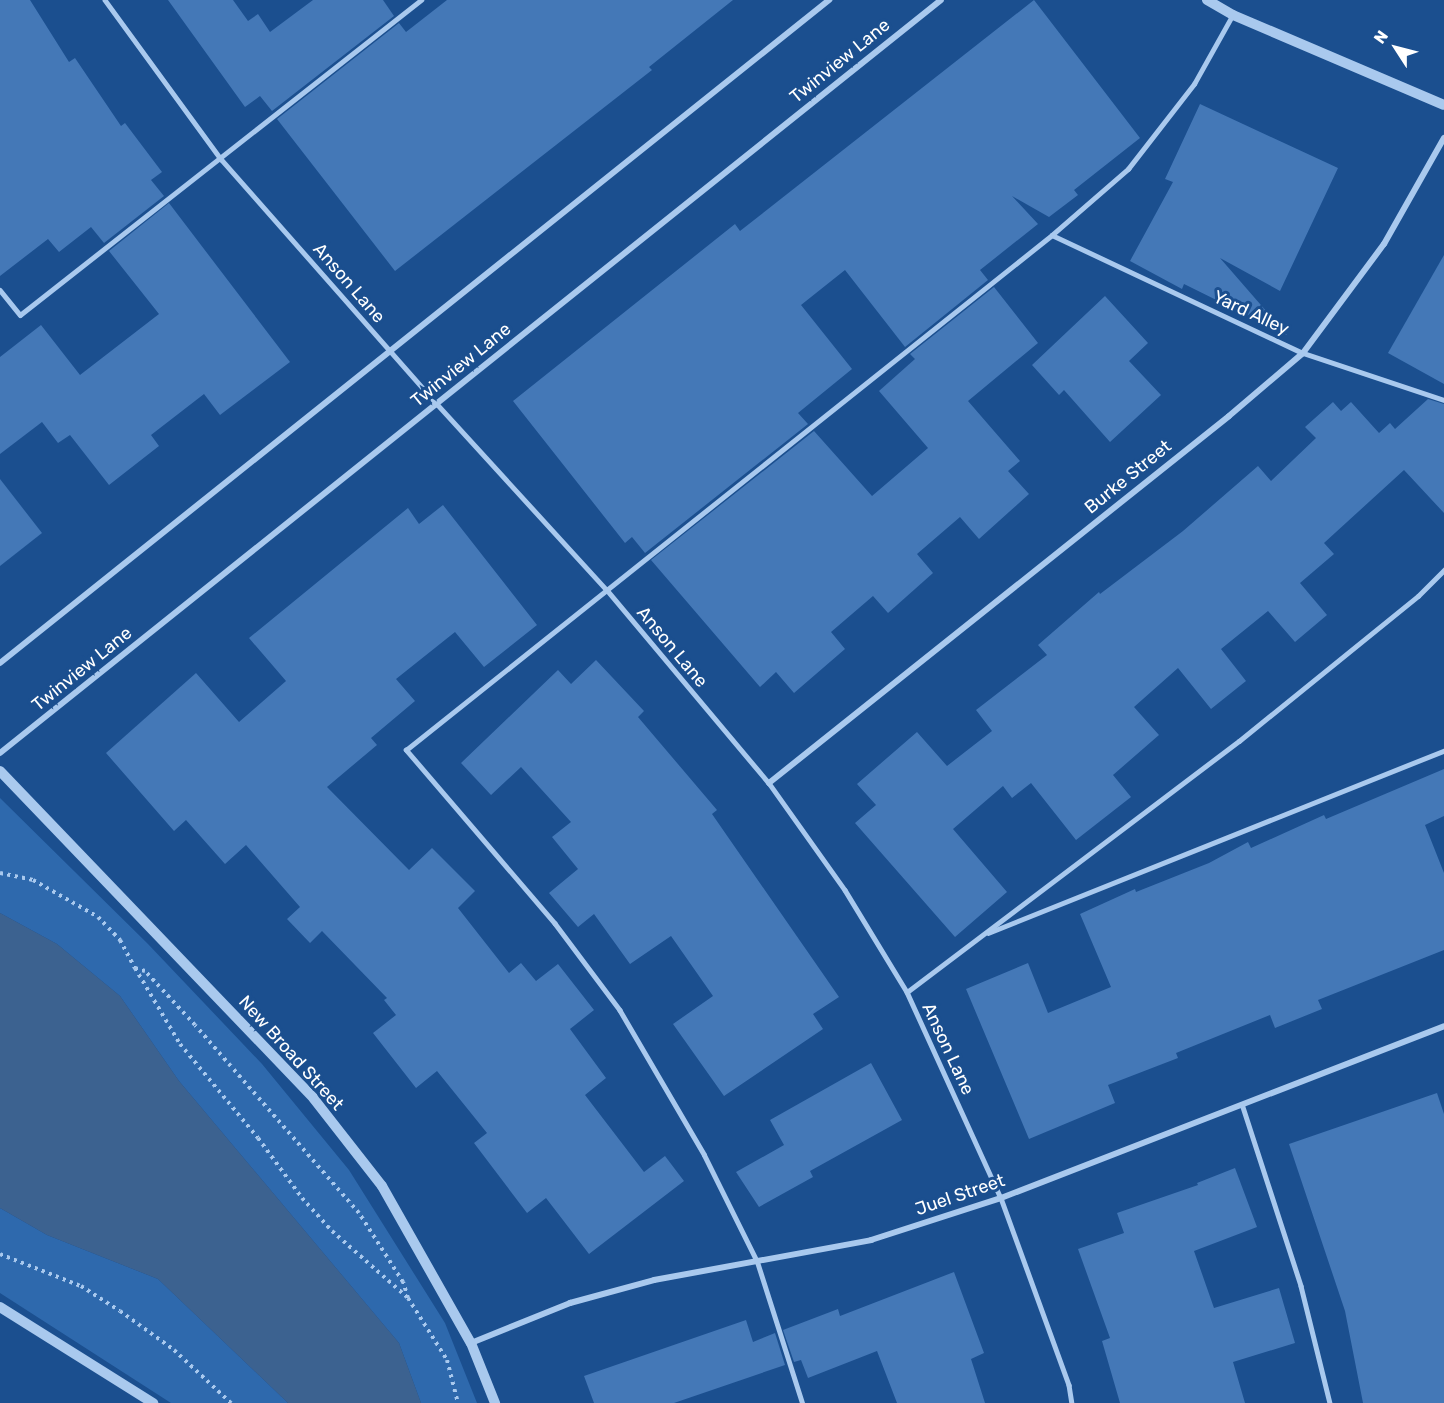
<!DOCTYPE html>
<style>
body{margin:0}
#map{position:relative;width:1444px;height:1403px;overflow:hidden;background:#1b4f8f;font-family:Rubik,sans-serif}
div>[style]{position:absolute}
.green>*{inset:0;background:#2e69ad}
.water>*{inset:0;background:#3c6290}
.building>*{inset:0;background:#4478b7}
.path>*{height:4px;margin-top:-2px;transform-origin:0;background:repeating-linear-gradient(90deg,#a9c9ee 0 3px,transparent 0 7.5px)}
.service>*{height:4.5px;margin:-2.25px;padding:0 2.25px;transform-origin:2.25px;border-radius:2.25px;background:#a9c9ee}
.minor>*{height:6px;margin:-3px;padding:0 3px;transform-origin:3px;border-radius:3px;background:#a9c9ee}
.tertiary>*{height:10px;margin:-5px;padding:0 5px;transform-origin:5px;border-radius:5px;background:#a9c9ee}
span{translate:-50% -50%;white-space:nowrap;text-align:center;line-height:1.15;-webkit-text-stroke:6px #1b4f8f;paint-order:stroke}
.street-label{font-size:18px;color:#fff}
.north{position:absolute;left:1366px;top:18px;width:60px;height:60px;-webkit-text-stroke:4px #1b4f8f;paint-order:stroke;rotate:306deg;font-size:16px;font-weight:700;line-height:24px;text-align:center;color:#fff}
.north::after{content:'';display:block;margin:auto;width:21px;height:27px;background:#fff;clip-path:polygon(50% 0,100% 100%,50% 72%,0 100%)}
</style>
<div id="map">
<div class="green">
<i style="clip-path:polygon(0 798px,148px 944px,262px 1064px,349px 1170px,445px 1323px,477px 1403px,421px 1403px,399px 1343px,179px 1081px,120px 996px,57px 944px,0 913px)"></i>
<i style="clip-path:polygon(0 1208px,47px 1235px,158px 1279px,288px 1403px,171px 1403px,0 1293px)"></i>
</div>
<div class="water">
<i style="clip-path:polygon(0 913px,57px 944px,120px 996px,179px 1081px,399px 1343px,421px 1403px,288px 1403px,158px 1279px,47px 1235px,0 1208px)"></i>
</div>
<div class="building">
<i style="clip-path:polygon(0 0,30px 0,69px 62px,75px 58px,121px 126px,125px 123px,162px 172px,151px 180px,164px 196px,104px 243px,91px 227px,59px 252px,48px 239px,0 276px)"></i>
<i style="clip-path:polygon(168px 0,233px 0,248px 21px,258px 14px,270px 32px,313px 0,383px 0,394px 16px,272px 111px,260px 96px,245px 107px)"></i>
<i style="clip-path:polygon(447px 0,733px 0,649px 67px,652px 70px,395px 271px,277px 119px,399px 23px,406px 32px)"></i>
<i style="clip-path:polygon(1034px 0,1140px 138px,1074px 190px,1078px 195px,1049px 217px,1012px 196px,1038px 224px,980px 270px,988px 280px,905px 347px,845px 270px,801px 305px,852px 369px,798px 413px,808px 424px,645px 553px,632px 537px,625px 543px,513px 401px,735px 224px,740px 231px)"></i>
<i style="clip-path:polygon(1200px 104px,1338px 168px,1280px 291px,1220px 258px,1287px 335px,1184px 284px,1182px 289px,1130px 261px,1173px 182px,1165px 179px)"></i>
<i style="clip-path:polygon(169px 203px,290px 362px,220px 415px,204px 394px,151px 435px,159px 446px,109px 485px,70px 435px,58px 443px,42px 422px,0 454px,0 357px,41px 325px,80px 375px,159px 314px,109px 251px)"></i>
<i style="clip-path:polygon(1444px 255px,1444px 384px,1388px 353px)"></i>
<i style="clip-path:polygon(994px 287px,1038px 343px,968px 401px,1020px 461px,1008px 471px,1029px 494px,979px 539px,960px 517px,917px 554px,933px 573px,888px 613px,873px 596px,831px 632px,845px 649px,794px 693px,776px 672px,760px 687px,651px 560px,814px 431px,872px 496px,928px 448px,879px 391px,915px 359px,910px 354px)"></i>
<i style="clip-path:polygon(1105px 296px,1148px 343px,1129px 361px,1161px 395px,1110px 442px,1064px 390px,1059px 395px,1032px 365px)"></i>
<i style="clip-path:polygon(1428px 399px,1444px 404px,1444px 513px,1404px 470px,1324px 543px,1334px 554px,1300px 583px,1327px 615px,1295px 642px,1268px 611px,1221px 649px,1246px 681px,1211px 709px,1178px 668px,1134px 707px,1159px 735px,1113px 775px,1131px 797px,1076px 840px,1031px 783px,1012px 798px,1003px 786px,953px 829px,1007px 892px,955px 937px,855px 823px,876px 805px,857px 784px,917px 732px,947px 766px,992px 731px,976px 710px,1047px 655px,1038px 645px,1099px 592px,1100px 594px,1183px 531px,1258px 466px,1271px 481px,1316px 438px,1305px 427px,1333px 402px,1341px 411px,1351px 402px,1379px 433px,1390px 423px,1395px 429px)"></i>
<i style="clip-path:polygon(0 479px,42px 533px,0 566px)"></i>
<i style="clip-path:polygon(443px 505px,537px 625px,484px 667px,455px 632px,396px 679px,415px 701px,371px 738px,377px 745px,327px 787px,409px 870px,432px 848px,475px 891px,458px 908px,509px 973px,521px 963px,536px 981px,558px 964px,594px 1010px,570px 1029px,606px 1078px,585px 1095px,644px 1172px,665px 1156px,684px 1181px,589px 1254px,546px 1198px,527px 1213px,474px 1143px,487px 1133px,437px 1071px,416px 1088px,373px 1033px,396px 1015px,384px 1000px,387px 998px,322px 931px,310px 943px,287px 919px,300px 907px,246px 845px,225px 864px,186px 820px,174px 831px,106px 753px,196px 673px,239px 722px,286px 681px,249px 638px,408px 508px,419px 524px)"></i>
<i style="clip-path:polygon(596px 660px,644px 711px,638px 717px,717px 810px,712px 814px,839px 997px,813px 1014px,823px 1029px,724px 1096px,673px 1024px,713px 996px,671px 936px,630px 964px,594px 914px,578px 927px,549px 893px,578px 869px,552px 837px,571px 822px,521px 767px,491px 795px,461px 763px,558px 670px,571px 684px)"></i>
<i style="clip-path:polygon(1444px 769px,1444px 816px,1425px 825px,1444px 873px,1444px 950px,1318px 1000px,1322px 1009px,1275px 1028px,1270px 1015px,1176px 1053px,1178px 1058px,1108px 1085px,1115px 1103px,1029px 1139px,966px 989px,1028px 963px,1048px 1013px,1111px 987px,1080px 914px,1135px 889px,1136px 892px,1209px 863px,1248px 842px,1251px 848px,1324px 815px,1326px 819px)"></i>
<i style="clip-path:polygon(871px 1063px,902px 1120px,810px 1171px,813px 1177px,759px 1207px,736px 1172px,784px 1145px,770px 1120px)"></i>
<i style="clip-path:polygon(1437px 1093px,1444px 1114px,1444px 1403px,1363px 1403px,1345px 1311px,1289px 1144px)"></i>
<i style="clip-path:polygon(1235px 1168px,1257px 1227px,1194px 1251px,1214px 1308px,1279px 1288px,1295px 1343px,1233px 1362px,1245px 1403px,1120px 1403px,1102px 1341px,1110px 1338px,1078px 1249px,1124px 1233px,1117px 1213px,1198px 1185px,1197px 1183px)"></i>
<i style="clip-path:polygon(954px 1272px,984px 1353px,971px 1359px,985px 1403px,897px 1403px,877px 1351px,808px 1378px,801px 1360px,794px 1362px,783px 1330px,838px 1309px,840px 1316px)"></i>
<i style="clip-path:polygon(746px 1320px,753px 1342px,775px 1333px,785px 1365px,674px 1403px,594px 1403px,584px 1376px)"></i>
</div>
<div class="path">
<i style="left:0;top:873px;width:34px;rotate:12deg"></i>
<i style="left:33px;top:880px;width:75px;rotate:29.6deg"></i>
<i style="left:98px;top:917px;width:32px;rotate:46deg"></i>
<i style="left:120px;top:940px;width:32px;rotate:62deg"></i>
<i style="left:0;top:1254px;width:87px;rotate:21.6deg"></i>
<i style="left:81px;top:1286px;width:46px;rotate:32.7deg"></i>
<i style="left:120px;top:1311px;width:67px;rotate:35.8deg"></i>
<i style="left:174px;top:1350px;width:78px;rotate:42.9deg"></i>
<i style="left:408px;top:1298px;width:17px;rotate:-107deg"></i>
<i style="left:403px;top:1282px;width:82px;rotate:-122.5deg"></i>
<i style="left:359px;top:1213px;width:249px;rotate:-131.1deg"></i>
<i style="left:195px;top:1025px;width:74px;rotate:-132.8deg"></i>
<i style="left:145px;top:971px;width:10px;rotate:-163deg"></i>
<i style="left:135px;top:968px;width:88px;rotate:59.4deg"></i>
<i style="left:180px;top:1044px;width:122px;rotate:50.3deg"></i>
<i style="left:258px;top:1138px;width:74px;rotate:53.7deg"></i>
<i style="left:302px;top:1198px;width:45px;rotate:47.7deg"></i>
<i style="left:332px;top:1231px;width:101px;rotate:41.4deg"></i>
<i style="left:408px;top:1298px;width:73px;rotate:57.8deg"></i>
<i style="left:447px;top:1360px;width:44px;rotate:75.7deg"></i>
</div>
<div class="service">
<i style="left:105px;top:0;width:197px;rotate:53.9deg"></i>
<i style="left:221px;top:159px;width:327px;rotate:48.6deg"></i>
<i style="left:437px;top:404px;width:252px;rotate:47.6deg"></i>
<i style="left:607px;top:590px;width:252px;rotate:50deg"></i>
<i style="left:769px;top:783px;width:131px;rotate:54.6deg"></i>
<i style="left:845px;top:890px;width:119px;rotate:58.7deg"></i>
<i style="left:907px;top:992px;width:226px;rotate:65.5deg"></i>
<i style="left:1001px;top:1198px;width:199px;rotate:70deg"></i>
<i style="left:1069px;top:1385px;width:18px;rotate:81deg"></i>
<i style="left:1052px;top:235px;width:277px;rotate:25.2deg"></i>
<i style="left:1303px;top:353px;width:149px;rotate:18.4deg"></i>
<i style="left:0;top:290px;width:32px;rotate:51deg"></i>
<i style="left:20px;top:315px;width:510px;rotate:-38.15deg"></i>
<i style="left:988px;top:933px;width:491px;rotate:-21.8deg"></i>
<i style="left:907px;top:992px;width:416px;rotate:-37.1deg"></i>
<i style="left:1239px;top:741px;width:230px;rotate:-39deg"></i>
<i style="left:1418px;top:596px;width:37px;rotate:-45deg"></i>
<i style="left:1242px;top:1104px;width:191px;rotate:72deg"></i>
<i style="left:1301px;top:1286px;width:121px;rotate:76.1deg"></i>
<i style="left:802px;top:1403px;width:148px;rotate:-107.7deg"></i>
<i style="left:757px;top:1262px;width:119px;rotate:-116.4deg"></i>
<i style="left:704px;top:1155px;width:167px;rotate:-120.3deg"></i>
<i style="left:620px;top:1011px;width:109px;rotate:-126.8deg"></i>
<i style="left:555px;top:924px;width:229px;rotate:-130.6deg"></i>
<i style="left:406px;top:750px;width:826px;rotate:-38.56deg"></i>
<i style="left:1052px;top:235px;width:101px;rotate:-41deg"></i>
<i style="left:1128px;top:169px;width:108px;rotate:-52.2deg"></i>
<i style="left:1194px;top:84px;width:78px;rotate:-60.8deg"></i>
</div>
<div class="minor">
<i style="left:0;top:663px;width:1062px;rotate:-38.65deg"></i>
<i style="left:0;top:753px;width:1205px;rotate:-38.67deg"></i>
<i style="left:769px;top:783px;width:588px;rotate:-38.58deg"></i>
<i style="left:1229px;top:416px;width:97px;rotate:-40.4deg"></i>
<i style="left:1303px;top:353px;width:136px;rotate:-53.4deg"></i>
<i style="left:1384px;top:244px;width:122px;rotate:-60.5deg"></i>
<i style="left:471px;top:1343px;width:107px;rotate:-22deg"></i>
<i style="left:570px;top:1303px;width:87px;rotate:-15.3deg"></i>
<i style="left:654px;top:1280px;width:221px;rotate:-10.4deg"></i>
<i style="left:871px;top:1240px;width:137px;rotate:-17.9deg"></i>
<i style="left:1001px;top:1198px;width:475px;rotate:-21.2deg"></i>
</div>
<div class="tertiary">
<i style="left:1207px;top:0;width:30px;rotate:30deg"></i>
<i style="left:1233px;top:15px;width:229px;rotate:23.1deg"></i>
<i style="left:0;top:771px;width:454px;rotate:46.2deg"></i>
<i style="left:314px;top:1099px;width:110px;rotate:52deg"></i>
<i style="left:382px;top:1186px;width:180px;rotate:60.5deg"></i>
<i style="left:471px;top:1343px;width:65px;rotate:68.2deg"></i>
<i style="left:0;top:1307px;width:181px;rotate:32.1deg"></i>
</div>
<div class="street-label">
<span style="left:840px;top:61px;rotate:-39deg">Twinview Lane</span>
<span style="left:349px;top:283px;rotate:49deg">Anson Lane</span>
<span style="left:1251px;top:313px;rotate:25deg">Yard Alley</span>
<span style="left:461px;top:365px;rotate:-39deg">Twinview Lane</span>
<span style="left:1128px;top:477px;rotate:-39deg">Burke Street</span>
<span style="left:672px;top:647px;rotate:50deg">Anson Lane</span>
<span style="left:82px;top:669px;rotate:-39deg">Twinview Lane</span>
<span style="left:948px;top:1049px;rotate:65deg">Anson Lane</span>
<span style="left:291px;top:1053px;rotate:48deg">New Broad Street</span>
<span style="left:960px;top:1195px;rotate:-19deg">Juel Street</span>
</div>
<div class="north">N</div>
</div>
